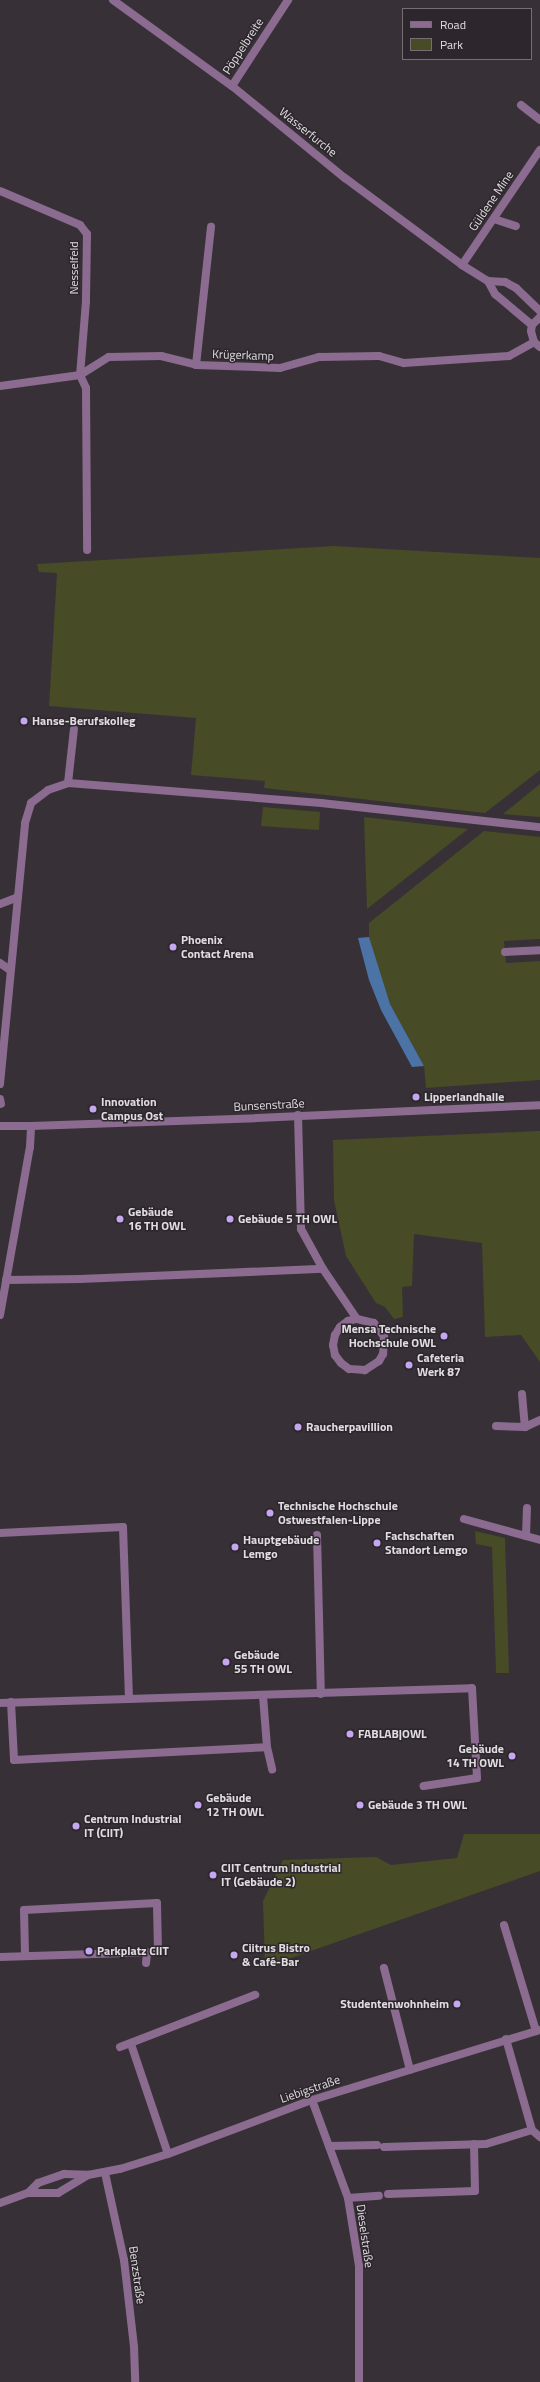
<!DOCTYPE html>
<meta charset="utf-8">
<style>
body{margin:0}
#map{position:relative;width:540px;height:2382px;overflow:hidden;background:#373137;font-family:"Titillium Web",sans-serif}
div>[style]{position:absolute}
.green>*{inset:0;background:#474b26}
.water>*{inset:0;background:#4c73a5}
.lane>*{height:8px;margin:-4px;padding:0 4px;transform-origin:4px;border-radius:4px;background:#8b6b90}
.street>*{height:8px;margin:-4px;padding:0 4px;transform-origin:4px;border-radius:4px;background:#8b6b90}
.dots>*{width:11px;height:11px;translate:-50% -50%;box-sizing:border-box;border:2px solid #2d272d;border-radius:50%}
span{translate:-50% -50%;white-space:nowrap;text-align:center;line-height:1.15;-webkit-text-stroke:3px #2d272d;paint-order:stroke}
.street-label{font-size:12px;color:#e0dce0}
.poi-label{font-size:12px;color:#e0dce0;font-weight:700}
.left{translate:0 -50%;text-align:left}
.right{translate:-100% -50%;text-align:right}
.legend{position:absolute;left:402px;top:8px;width:130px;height:52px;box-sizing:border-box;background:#2d272d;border:1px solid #756f75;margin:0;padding:5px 7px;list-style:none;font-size:12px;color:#e0dce0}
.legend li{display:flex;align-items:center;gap:8px;height:20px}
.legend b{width:20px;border:1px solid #756f75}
</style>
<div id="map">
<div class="green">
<i style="clip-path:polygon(334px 546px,540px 558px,540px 770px,485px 813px,264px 788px,265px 781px,191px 775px,196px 718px,49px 706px,57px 573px,39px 572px,37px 564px)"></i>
<i style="clip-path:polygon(540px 784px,540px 817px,503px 814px)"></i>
<i style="clip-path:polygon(263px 807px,320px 812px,319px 830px,261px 826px)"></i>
<i style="clip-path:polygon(364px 817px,468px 829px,367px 909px)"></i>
<i style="clip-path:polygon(484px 831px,540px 837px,540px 939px,504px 941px,506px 963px,540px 961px,540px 1080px,426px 1088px,424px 1066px,390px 1004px,379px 976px,369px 937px,369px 923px)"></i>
<i style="clip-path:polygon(540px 1131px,540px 1362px,521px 1335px,485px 1337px,482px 1243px,414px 1234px,412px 1286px,402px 1287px,403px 1317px,394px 1319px,385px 1307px,376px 1303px,346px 1256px,334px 1200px,333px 1140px)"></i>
<i style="clip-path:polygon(475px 1531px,505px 1538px,509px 1673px,496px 1673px,492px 1547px,476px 1544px)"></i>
<i style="clip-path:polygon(464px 1834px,540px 1834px,540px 1871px,265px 1967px,263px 1901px,283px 1860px,376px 1857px,391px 1865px,457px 1858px)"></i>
</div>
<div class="water">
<i style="clip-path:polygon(369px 937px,390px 1004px,424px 1066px,412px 1067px,381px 1010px,369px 980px,358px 938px)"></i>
</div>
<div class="lane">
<i style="left:521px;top:105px;width:24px;rotate:38deg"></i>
<i style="left:494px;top:219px;width:23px;rotate:18deg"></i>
<i style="left:196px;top:365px;width:139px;rotate:-83.8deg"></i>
<i style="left:80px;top:375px;width:14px;rotate:65deg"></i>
<i style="left:86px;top:388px;width:162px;rotate:89.6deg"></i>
<i style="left:68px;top:783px;width:54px;rotate:-83.7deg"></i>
<i style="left:0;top:904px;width:19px;rotate:-21deg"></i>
<i style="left:505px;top:952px;width:35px;rotate:-3deg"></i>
<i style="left:0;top:963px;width:12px;rotate:35deg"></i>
<i style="left:0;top:1084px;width:262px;rotate:-84.5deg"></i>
<i style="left:25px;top:823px;width:21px;rotate:-73deg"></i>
<i style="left:31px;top:803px;width:21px;rotate:-37deg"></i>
<i style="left:48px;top:790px;width:21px;rotate:-19deg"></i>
<i style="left:68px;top:783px;width:254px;rotate:4.5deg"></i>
<i style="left:321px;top:803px;width:220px;rotate:6.3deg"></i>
<i style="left:0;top:1099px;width:5px;rotate:79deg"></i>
<i style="left:298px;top:1115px;width:114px;rotate:88.5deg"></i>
<i style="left:301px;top:1229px;width:46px;rotate:61.2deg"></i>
<i style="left:323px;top:1269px;width:60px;rotate:55.8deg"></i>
<i style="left:357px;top:1319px;width:17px;rotate:13deg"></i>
<i style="left:374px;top:1323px;width:17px;rotate:54deg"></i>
<i style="left:384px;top:1337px;width:17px;rotate:93deg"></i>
<i style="left:383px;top:1354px;width:8px;rotate:120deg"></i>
<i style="left:379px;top:1361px;width:17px;rotate:147deg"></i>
<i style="left:365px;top:1370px;width:16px;rotate:-176deg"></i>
<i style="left:349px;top:1369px;width:10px;rotate:-143deg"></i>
<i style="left:341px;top:1363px;width:10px;rotate:-127deg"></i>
<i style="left:335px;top:1355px;width:10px;rotate:-101deg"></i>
<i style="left:333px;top:1345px;width:10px;rotate:-79deg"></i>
<i style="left:335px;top:1335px;width:9px;rotate:-58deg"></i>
<i style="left:340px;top:1327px;width:10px;rotate:-37deg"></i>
<i style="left:348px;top:1321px;width:9px;rotate:-13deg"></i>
<i style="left:6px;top:1280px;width:74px;rotate:-0.8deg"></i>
<i style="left:80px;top:1279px;width:243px;rotate:-2.4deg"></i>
<i style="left:522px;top:1394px;width:33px;rotate:85deg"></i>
<i style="left:496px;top:1426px;width:29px;rotate:2deg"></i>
<i style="left:525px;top:1427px;width:17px;rotate:-25deg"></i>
<i style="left:464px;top:1519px;width:79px;rotate:15.4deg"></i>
<i style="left:0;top:1533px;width:123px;rotate:-2.8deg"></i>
<i style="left:123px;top:1527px;width:172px;rotate:88deg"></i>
<i style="left:317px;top:1535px;width:159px;rotate:88.6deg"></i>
<i style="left:526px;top:1536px;width:28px;rotate:-88deg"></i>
<i style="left:263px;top:1696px;width:51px;rotate:85.5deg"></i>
<i style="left:267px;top:1747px;width:23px;rotate:77deg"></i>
<i style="left:11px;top:1702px;width:58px;rotate:87deg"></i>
<i style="left:14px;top:1760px;width:253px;rotate:-2.9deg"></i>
<i style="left:0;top:1703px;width:472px;rotate:-1.8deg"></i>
<i style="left:472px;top:1688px;width:90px;rotate:86.8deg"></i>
<i style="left:477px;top:1778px;width:54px;rotate:171.4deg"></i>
<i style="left:504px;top:1925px;width:111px;rotate:73.2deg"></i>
<i style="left:0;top:1957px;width:158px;rotate:-1.8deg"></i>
<i style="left:158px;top:1952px;width:49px;rotate:-91.2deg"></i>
<i style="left:157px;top:1903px;width:133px;rotate:177deg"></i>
<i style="left:24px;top:1910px;width:45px;rotate:88.7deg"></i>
<i style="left:146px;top:1963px;width:10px;rotate:-84deg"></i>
<i style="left:384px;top:1968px;width:105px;rotate:75.7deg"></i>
<i style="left:131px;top:2044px;width:116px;rotate:71.4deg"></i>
<i style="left:120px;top:2047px;width:145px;rotate:-21.1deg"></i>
<i style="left:329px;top:2146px;width:48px;rotate:-1.2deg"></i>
<i style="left:384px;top:2147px;width:102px;rotate:-1.7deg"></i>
<i style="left:486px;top:2144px;width:48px;rotate:-16.9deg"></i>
<i style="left:388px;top:2194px;width:87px;rotate:-2deg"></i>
<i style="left:475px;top:2191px;width:47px;rotate:-91.2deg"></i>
<i style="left:348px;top:2198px;width:31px;rotate:-4deg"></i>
</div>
<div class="street">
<i style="left:113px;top:0;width:147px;rotate:35.9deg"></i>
<i style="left:232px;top:86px;width:146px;rotate:39.2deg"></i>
<i style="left:345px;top:178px;width:146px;rotate:36.6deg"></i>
<i style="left:462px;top:265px;width:31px;rotate:32deg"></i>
<i style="left:488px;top:281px;width:17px;rotate:3deg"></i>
<i style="left:505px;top:282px;width:13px;rotate:29deg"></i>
<i style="left:516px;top:288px;width:33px;rotate:44deg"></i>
<i style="left:232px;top:86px;width:103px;rotate:-56.9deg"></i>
<i style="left:0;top:191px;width:87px;rotate:23deg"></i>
<i style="left:80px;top:225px;width:11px;rotate:52deg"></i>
<i style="left:87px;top:234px;width:67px;rotate:90.9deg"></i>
<i style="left:86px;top:301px;width:74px;rotate:94.6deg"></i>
<i style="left:462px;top:265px;width:139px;rotate:-55.9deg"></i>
<i style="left:488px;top:281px;width:15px;rotate:62deg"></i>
<i style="left:495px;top:294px;width:48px;rotate:40deg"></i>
<i style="left:540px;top:317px;width:11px;rotate:135deg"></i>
<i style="left:532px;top:325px;width:6px;rotate:99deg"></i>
<i style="left:531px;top:331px;width:11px;rotate:75deg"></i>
<i style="left:534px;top:342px;width:8px;rotate:40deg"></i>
<i style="left:0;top:386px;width:81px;rotate:-7.8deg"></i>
<i style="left:80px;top:375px;width:34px;rotate:-32deg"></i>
<i style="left:109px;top:357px;width:52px;rotate:-1.1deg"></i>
<i style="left:161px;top:356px;width:36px;rotate:14deg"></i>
<i style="left:196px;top:365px;width:84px;rotate:2deg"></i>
<i style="left:280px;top:368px;width:41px;rotate:-15.8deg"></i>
<i style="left:319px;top:357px;width:60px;rotate:-1deg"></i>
<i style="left:379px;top:356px;width:26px;rotate:16deg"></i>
<i style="left:404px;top:363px;width:105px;rotate:-3.8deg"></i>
<i style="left:509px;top:356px;width:29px;rotate:-29deg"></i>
<i style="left:0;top:1126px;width:31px"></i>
<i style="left:31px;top:1126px;width:226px;rotate:-2deg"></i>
<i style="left:257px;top:1118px;width:283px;rotate:-2.6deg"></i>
<i style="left:0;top:1315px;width:171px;rotate:-79.9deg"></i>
<i style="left:30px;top:1147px;width:21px;rotate:-87deg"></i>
<i style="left:506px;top:2039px;width:95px;rotate:74.1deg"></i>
<i style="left:532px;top:2130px;width:11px;rotate:41deg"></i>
<i style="left:312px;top:2100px;width:104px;rotate:69.8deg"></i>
<i style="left:348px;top:2198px;width:69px;rotate:80.8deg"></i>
<i style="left:359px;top:2266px;width:116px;rotate:90deg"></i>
<i style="left:105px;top:2173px;width:89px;rotate:77.7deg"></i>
<i style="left:124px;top:2260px;width:88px;rotate:83.4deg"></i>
<i style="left:134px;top:2347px;width:35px;rotate:88deg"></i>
<i style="left:28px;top:2193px;width:14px;rotate:-45deg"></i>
<i style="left:38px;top:2183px;width:28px;rotate:-19deg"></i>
<i style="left:64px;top:2174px;width:24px;rotate:2deg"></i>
<i style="left:88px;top:2175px;width:33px;rotate:-11deg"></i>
<i style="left:120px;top:2169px;width:50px;rotate:-17.4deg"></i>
<i style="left:168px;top:2154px;width:154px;rotate:-20.6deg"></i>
<i style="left:312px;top:2100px;width:239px;rotate:-17.1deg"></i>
<i style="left:0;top:2203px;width:30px;rotate:-20deg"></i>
<i style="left:28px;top:2193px;width:30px"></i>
<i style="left:58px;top:2193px;width:35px;rotate:-31deg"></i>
</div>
<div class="dots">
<i style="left:24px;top:721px;background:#c5a6f0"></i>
<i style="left:173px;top:947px;background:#c5a6f0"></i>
<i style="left:416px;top:1097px;background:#c5a6f0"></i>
<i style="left:93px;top:1109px;background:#c5a6f0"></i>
<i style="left:120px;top:1219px;background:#c5a6f0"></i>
<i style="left:230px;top:1219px;background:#c5a6f0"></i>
<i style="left:444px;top:1336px;background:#c5a6f0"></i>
<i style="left:409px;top:1365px;background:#c5a6f0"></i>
<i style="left:298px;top:1427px;background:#c5a6f0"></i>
<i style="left:270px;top:1513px;background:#c5a6f0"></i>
<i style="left:377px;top:1543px;background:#c5a6f0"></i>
<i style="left:235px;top:1547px;background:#c5a6f0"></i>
<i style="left:226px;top:1662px;background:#c5a6f0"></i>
<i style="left:350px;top:1734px;background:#c5a6f0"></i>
<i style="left:512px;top:1756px;background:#c5a6f0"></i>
<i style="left:198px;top:1805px;background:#c5a6f0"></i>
<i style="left:360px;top:1805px;background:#c5a6f0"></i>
<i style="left:76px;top:1826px;background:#c5a6f0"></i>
<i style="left:213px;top:1875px;background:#c5a6f0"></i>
<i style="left:89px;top:1951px;background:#c5a6f0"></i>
<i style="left:234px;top:1955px;background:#c5a6f0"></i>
<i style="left:457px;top:2004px;background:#c5a6f0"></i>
</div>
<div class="street-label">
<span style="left:243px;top:46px;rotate:-57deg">Pöppelbreite</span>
<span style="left:308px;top:132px;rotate:39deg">Wasserfurche</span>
<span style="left:491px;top:201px;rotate:-56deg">Güldene Mine</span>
<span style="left:74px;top:268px;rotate:-90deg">Nesselfeld</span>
<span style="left:243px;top:355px;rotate:2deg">Krügerkamp</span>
<span style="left:269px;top:1105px;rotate:-3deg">Bunsenstraße</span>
<span style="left:310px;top:2089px;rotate:-19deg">Liebigstraße</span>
<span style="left:365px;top:2236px;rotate:82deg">Dieselstraße</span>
<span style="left:137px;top:2275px;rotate:82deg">Benzstraße</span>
</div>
<div class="poi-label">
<span class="left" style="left:32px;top:721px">Hanse-Berufskolleg</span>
<span class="left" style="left:181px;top:947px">Phoenix<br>Contact Arena</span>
<span class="left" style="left:424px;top:1097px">Lipperlandhalle</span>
<span class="left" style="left:101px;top:1109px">Innovation<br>Campus Ost</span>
<span class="left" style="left:128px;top:1219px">Gebäude<br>16 TH OWL</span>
<span class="left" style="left:238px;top:1219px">Gebäude 5 TH OWL</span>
<span class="right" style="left:436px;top:1336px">Mensa Technische<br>Hochschule OWL</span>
<span class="left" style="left:417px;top:1365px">Cafeteria<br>Werk 87</span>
<span class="left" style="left:306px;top:1427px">Raucherpavillion</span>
<span class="left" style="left:278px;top:1513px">Technische Hochschule<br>Ostwestfalen-Lippe</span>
<span class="left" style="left:385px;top:1543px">Fachschaften<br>Standort Lemgo</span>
<span class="left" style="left:243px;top:1547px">Hauptgebäude<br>Lemgo</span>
<span class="left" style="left:234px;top:1662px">Gebäude<br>55 TH OWL</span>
<span class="left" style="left:358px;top:1734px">FABLAB|OWL</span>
<span class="right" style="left:504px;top:1756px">Gebäude<br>14 TH OWL</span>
<span class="left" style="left:206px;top:1805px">Gebäude<br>12 TH OWL</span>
<span class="left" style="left:368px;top:1805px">Gebäude 3 TH OWL</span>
<span class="left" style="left:84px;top:1826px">Centrum Industrial<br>IT (CIIT)</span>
<span class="left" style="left:221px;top:1875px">CIIT Centrum Industrial<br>IT (Gebäude 2)</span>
<span class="left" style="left:242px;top:1955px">Ciitrus Bistro<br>&amp; Café-Bar</span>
<span class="left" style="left:97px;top:1951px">Parkplatz CIIT</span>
<span class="right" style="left:449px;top:2004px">Studentenwohnheim</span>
</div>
<ul class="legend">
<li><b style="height:5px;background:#8b6b90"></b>Road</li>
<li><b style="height:11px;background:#474b26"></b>Park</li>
</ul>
</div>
